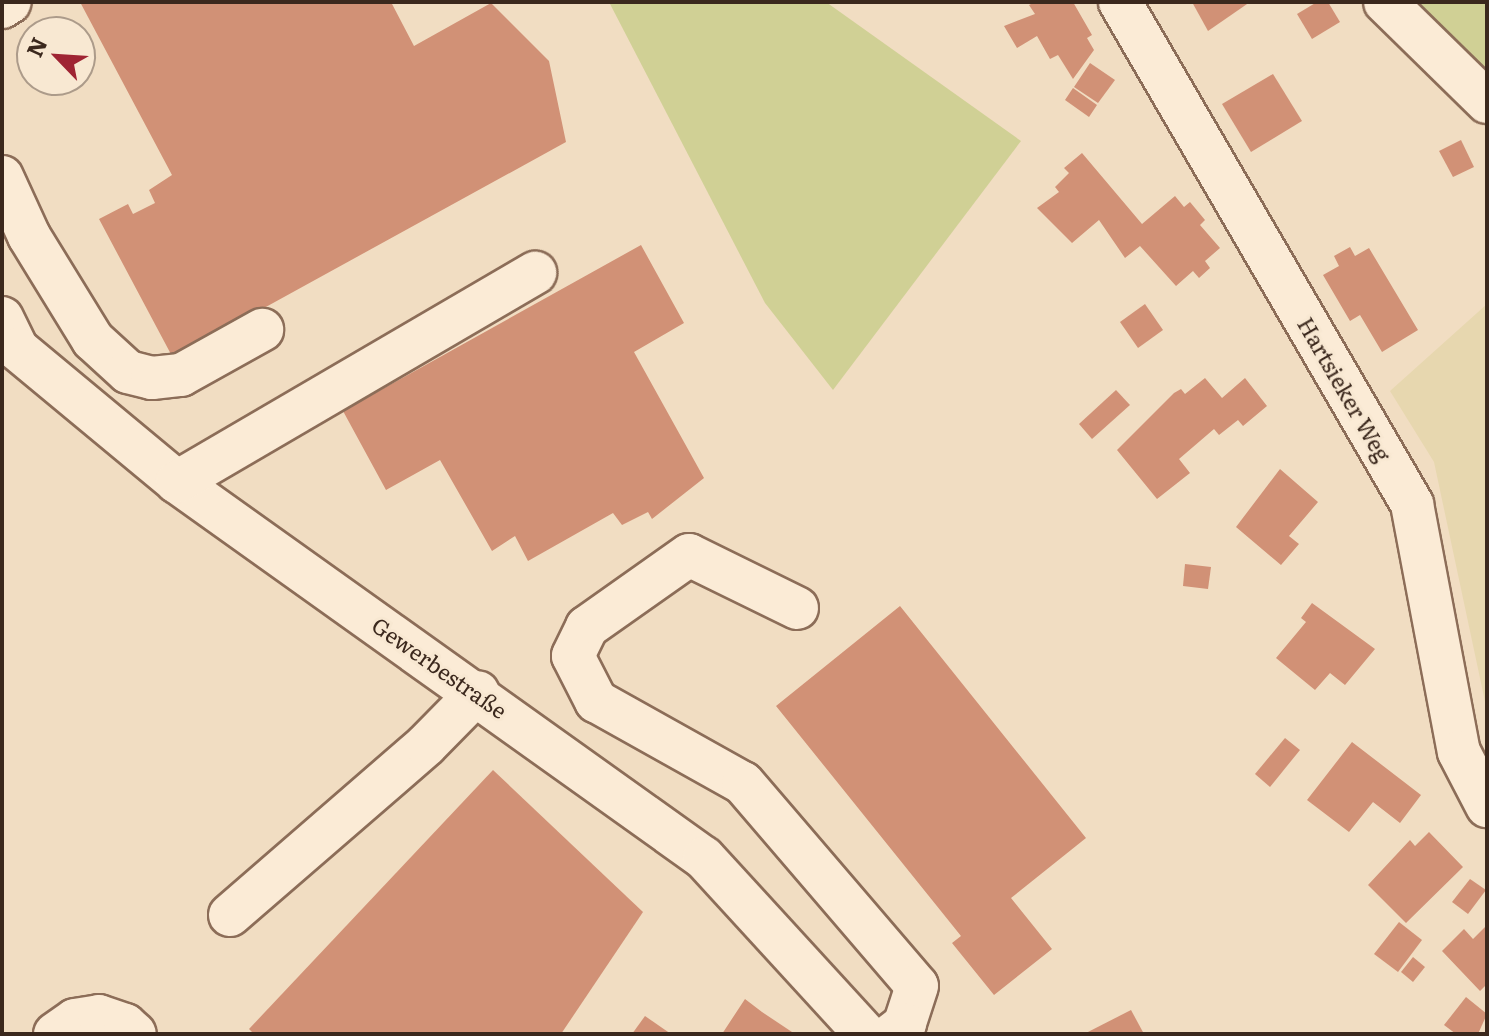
<!DOCTYPE html>
<meta charset="utf-8">
<style>
body{margin:0}
#map{position:relative;width:1489px;height:1036px;overflow:hidden;background:#f1ddc2;font-family:Literata,serif}
div>[style]{position:absolute}
.farmland>*{inset:0;background:#e7d7af}
.green>*{inset:0;background:#d0d095}
.building>*{inset:0;background:#d19176}
.roads{filter:drop-shadow(2px 0 #8c6d58) drop-shadow(-2px 0 #8c6d58) drop-shadow(0 2px #8c6d58) drop-shadow(0 -2px #8c6d58)}
.minor>*{height:42px;margin:-21px;padding:0 21px;transform-origin:21px;border-radius:21px;background:#fbebd6}
span{translate:-50% -50%;white-space:nowrap;text-align:center;line-height:1.15;-webkit-text-stroke:6px #f8e8d2;paint-order:stroke}
.street-label{font-size:22px;color:#3b281d}
.frame{position:absolute;inset:0;border:4px solid #3b281d;pointer-events:none}
.north{position:absolute;left:16px;top:16px;width:80px;height:80px;box-sizing:border-box;background:#f8e8d2;border:2px solid #ac9b8a;border-radius:50%;rotate:295deg;font-size:22px;font-weight:700;line-height:32px;text-align:center;color:#3b281d}
.north::after{content:'';display:block;margin:auto;width:28px;height:36px;background:#9f2433;clip-path:polygon(50% 0,100% 100%,50% 72%,0 100%)}
</style>
<div id="map">
<div class="farmland">
<i style="clip-path:polygon(1487px 304px,1487px 711px,1434px 462px,1390px 391px)"></i>
</div>
<div class="green">
<i style="clip-path:polygon(609px 2px,826px 2px,1021px 141px,833px 390px,765px 303px)"></i>
<i style="clip-path:polygon(1404px 2px,1487px 2px,1487px 81px)"></i>
</div>
<div class="building">
<i style="clip-path:polygon(80px 2px,391px 2px,414px 46px,491px 3px,549px 61px,566px 142px,173px 358px,99px 219px,128px 204px,133px 214px,155px 203px,149px 190px,172px 175px)"></i>
<i style="clip-path:polygon(1035px 2px,1073px 2px,1092px 35px,1087px 38px,1094px 50px,1073px 79px,1058px 55px,1050px 59px,1037px 36px,1017px 48px,1004px 26px,1035px 14px,1029px 5px)"></i>
<i style="clip-path:polygon(1192px 2px,1250px 2px,1208px 31px)"></i>
<i style="clip-path:polygon(1317px 2px,1328px 2px,1340px 22px,1312px 39px,1297px 14px)"></i>
<i style="clip-path:polygon(1090px 63px,1115px 80px,1098px 103px,1074px 87px)"></i>
<i style="clip-path:polygon(1273px 74px,1302px 121px,1251px 152px,1222px 104px)"></i>
<i style="clip-path:polygon(1073px 88px,1097px 105px,1089px 117px,1065px 100px)"></i>
<i style="clip-path:polygon(1461px 140px,1474px 167px,1453px 177px,1439px 151px)"></i>
<i style="clip-path:polygon(1082px 153px,1142px 224px,1175px 196px,1184px 207px,1190px 202px,1205px 220px,1200px 225px,1220px 248px,1205px 261px,1210px 268px,1199px 278px,1193px 271px,1176px 286px,1140px 246px,1125px 258px,1099px 220px,1072px 243px,1037px 208px,1059px 192px,1055px 187px,1069px 173px,1064px 168px)"></i>
<i style="clip-path:polygon(641px 245px,684px 323px,634px 352px,704px 478px,652px 519px,648px 512px,622px 525px,613px 513px,528px 561px,515px 536px,492px 551px,440px 460px,386px 490px,343px 411px)"></i>
<i style="clip-path:polygon(1350px 247px,1355px 256px,1369px 248px,1418px 330px,1382px 352px,1360px 315px,1350px 321px,1323px 275px,1339px 266px,1334px 256px)"></i>
<i style="clip-path:polygon(1145px 304px,1163px 330px,1138px 348px,1120px 322px)"></i>
<i style="clip-path:polygon(1205px 378px,1222px 398px,1245px 378px,1267px 406px,1243px 426px,1238px 420px,1219px 435px,1214px 429px,1179px 459px,1190px 473px,1157px 499px,1117px 450px,1174px 393px,1181px 389px,1185px 394px)"></i>
<i style="clip-path:polygon(1116px 390px,1130px 405px,1092px 439px,1079px 424px)"></i>
<i style="clip-path:polygon(1280px 469px,1318px 502px,1289px 536px,1299px 544px,1281px 565px,1236px 527px)"></i>
<i style="clip-path:polygon(1185px 564px,1211px 567px,1208px 589px,1183px 586px)"></i>
<i style="clip-path:polygon(1312px 603px,1375px 649px,1345px 685px,1330px 673px,1315px 690px,1276px 658px,1306px 622px,1301px 618px)"></i>
<i style="clip-path:polygon(900px 606px,1086px 838px,1011px 898px,1052px 949px,994px 995px,952px 943px,961px 936px,776px 706px)"></i>
<i style="clip-path:polygon(1285px 738px,1300px 750px,1270px 787px,1255px 774px)"></i>
<i style="clip-path:polygon(1352px 742px,1421px 795px,1400px 823px,1373px 802px,1349px 832px,1307px 800px)"></i>
<i style="clip-path:polygon(493px 770px,643px 912px,561px 1034px,254px 1034px,249px 1029px)"></i>
<i style="clip-path:polygon(1429px 832px,1463px 867px,1406px 923px,1368px 885px,1410px 840px,1415px 846px)"></i>
<i style="clip-path:polygon(1470px 879px,1486px 890px,1468px 914px,1452px 902px)"></i>
<i style="clip-path:polygon(1399px 922px,1422px 940px,1398px 972px,1374px 954px)"></i>
<i style="clip-path:polygon(1487px 925px,1487px 984px,1480px 991px,1442px 951px,1464px 929px,1473px 939px)"></i>
<i style="clip-path:polygon(1413px 957px,1425px 967px,1413px 982px,1401px 972px)"></i>
<i style="clip-path:polygon(1466px 997px,1487px 1014px,1478px 1034px,1456px 1034px,1444px 1025px)"></i>
<i style="clip-path:polygon(745px 999px,762px 1012px,795px 1034px,722px 1034px)"></i>
<i style="clip-path:polygon(1131px 1010px,1144px 1034px,1084px 1034px)"></i>
<i style="clip-path:polygon(645px 1016px,671px 1034px,632px 1034px)"></i>
</div>
<div class="roads">
<div class="minor">
<i style="left:1120px;top:2px;width:581px;rotate:59.81deg"></i>
<i style="left:1412px;top:504px;width:252px;rotate:79.3deg"></i>
<i style="left:1459px;top:752px;width:61px;rotate:62.6deg"></i>
<i style="left:1385px;top:2px;width:143px;rotate:44.4deg"></i>
<i style="left:2px;top:7px;width:9px;rotate:-32deg"></i>
<i style="left:2px;top:177px;width:65px;rotate:65.4deg"></i>
<i style="left:29px;top:236px;width:122px;rotate:58.4deg"></i>
<i style="left:93px;top:340px;width:47px;rotate:42.4deg"></i>
<i style="left:128px;top:372px;width:25px;rotate:14deg"></i>
<i style="left:152px;top:378px;width:29px;rotate:-6deg"></i>
<i style="left:181px;top:375px;width:93px;rotate:-29.1deg"></i>
<i style="left:2px;top:318px;width:34px;rotate:64deg"></i>
<i style="left:17px;top:349px;width:208px;rotate:39.7deg"></i>
<i style="left:177px;top:482px;width:647px;rotate:35.51deg"></i>
<i style="left:704px;top:858px;width:239px;rotate:47.5deg"></i>
<i style="left:177px;top:482px;width:415px;rotate:-30.3deg"></i>
<i style="left:797px;top:608px;width:120px;rotate:-153.9deg"></i>
<i style="left:689px;top:555px;width:125px;rotate:144.8deg"></i>
<i style="left:587px;top:627px;width:32px;rotate:116deg"></i>
<i style="left:573px;top:656px;width:51px;rotate:62.9deg"></i>
<i style="left:596px;top:701px;width:168px;rotate:29.2deg"></i>
<i style="left:743px;top:783px;width:267px;rotate:49.4deg"></i>
<i style="left:917px;top:986px;width:40px;rotate:108deg"></i>
<i style="left:905px;top:1024px;width:16px;rotate:142deg"></i>
<i style="left:230px;top:915px;width:259px;rotate:-40.9deg"></i>
<i style="left:426px;top:745px;width:74px;rotate:-45.5deg"></i>
<i style="left:55px;top:1034px;width:24px;rotate:-35deg"></i>
<i style="left:75px;top:1020px;width:24px;rotate:-9deg"></i>
<i style="left:99px;top:1016px;width:28px;rotate:19deg"></i>
<i style="left:125px;top:1025px;width:13px;rotate:42deg"></i>
</div>
</div>
<div class="street-label">
<span style="left:1345px;top:389px;rotate:60deg">Hartsieker Weg</span>
<span style="left:440px;top:667px;rotate:35deg">Gewerbestraße</span>
</div>
<div class="frame"></div>
<div class="north">N</div>
</div>
